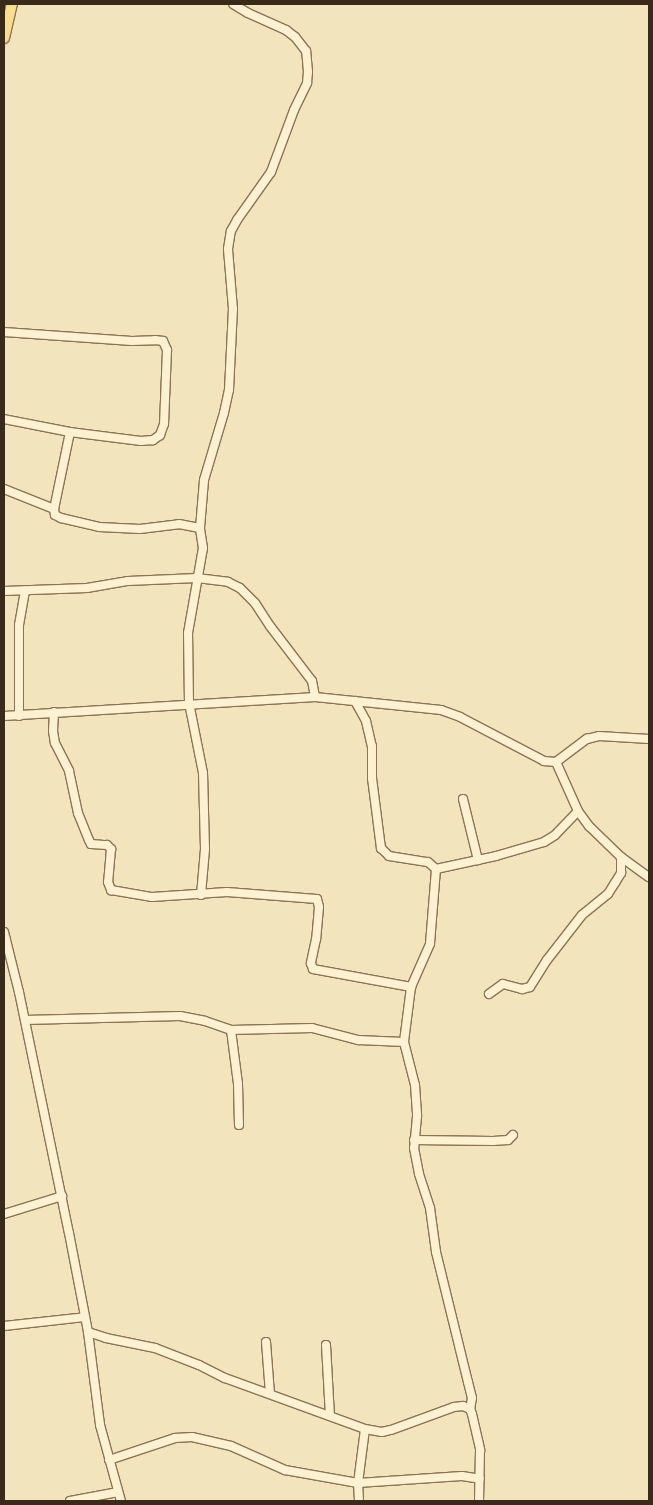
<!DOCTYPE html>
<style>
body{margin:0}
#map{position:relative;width:653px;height:1505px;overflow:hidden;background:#f2e4bc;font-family:Georgia,serif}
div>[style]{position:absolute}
.roads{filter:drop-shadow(1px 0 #8b7454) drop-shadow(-1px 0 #8b7454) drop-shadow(0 1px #8b7454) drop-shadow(0 -1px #8b7454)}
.minor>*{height:8px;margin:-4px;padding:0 4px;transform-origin:4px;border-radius:4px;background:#fcf1d0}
.major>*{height:10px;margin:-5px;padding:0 5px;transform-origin:5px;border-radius:5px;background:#fade8f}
span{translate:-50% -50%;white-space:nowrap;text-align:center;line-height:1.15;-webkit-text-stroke:4.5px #f9eecc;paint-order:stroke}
.frame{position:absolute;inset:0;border:5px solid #392a1a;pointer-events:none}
</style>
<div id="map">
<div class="roads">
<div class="minor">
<i style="left:4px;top:332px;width:128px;rotate:4deg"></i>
<i style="left:132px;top:341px;width:23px;rotate:-2deg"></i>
<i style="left:155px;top:340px;width:8px;rotate:7deg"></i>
<i style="left:163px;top:341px;width:10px;rotate:66deg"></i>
<i style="left:167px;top:350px;width:74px;rotate:92.3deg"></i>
<i style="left:164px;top:424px;width:12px;rotate:110deg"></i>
<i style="left:160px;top:435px;width:9px;rotate:144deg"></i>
<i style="left:153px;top:440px;width:12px;rotate:175deg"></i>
<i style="left:141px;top:441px;width:72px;rotate:-172.8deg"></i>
<i style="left:70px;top:432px;width:67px;rotate:-168.9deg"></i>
<i style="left:70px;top:432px;width:79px;rotate:101.7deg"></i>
<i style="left:54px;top:509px;width:6px;rotate:81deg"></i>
<i style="left:55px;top:515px;width:7px;rotate:27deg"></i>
<i style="left:61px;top:518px;width:39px;rotate:13deg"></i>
<i style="left:99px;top:527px;width:41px;rotate:2.8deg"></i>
<i style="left:140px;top:529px;width:39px;rotate:-7deg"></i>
<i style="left:179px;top:524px;width:21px;rotate:11deg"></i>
<i style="left:4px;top:489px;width:54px;rotate:21.8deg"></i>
<i style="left:4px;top:591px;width:83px;rotate:-2.1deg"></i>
<i style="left:87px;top:588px;width:42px;rotate:-9.7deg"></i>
<i style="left:128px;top:581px;width:69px;rotate:-2.5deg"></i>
<i style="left:197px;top:578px;width:31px;rotate:7deg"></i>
<i style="left:228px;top:582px;width:13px;rotate:27deg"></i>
<i style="left:240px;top:588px;width:21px;rotate:45deg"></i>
<i style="left:255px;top:603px;width:27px;rotate:57deg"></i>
<i style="left:270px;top:626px;width:69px;rotate:52.6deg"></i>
<i style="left:312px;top:681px;width:16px;rotate:79deg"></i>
<i style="left:355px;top:701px;width:23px;rotate:61deg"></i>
<i style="left:366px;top:721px;width:26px;rotate:77deg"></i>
<i style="left:372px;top:746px;width:32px;rotate:90deg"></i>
<i style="left:372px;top:778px;width:71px;rotate:82.7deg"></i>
<i style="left:381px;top:848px;width:11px;rotate:45deg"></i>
<i style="left:389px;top:856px;width:39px;rotate:9deg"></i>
<i style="left:428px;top:862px;width:11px;rotate:41deg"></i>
<i style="left:436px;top:869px;width:75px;rotate:94.6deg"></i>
<i style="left:430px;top:944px;width:47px;rotate:113.8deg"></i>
<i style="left:411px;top:987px;width:55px;rotate:97.3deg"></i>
<i style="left:404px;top:1042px;width:44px;rotate:75.7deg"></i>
<i style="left:415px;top:1085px;width:31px;rotate:86deg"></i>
<i style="left:417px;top:1116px;width:32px;rotate:95deg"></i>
<i style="left:414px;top:1148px;width:26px;rotate:79deg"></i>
<i style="left:419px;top:1174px;width:36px;rotate:72deg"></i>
<i style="left:430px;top:1208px;width:44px;rotate:82.2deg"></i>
<i style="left:436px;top:1252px;width:134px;rotate:76.2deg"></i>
<i style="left:468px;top:1382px;width:16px;rotate:76deg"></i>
<i style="left:472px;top:1398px;width:11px;rotate:100deg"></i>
<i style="left:54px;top:712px;width:19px;rotate:93deg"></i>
<i style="left:53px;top:731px;width:12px;rotate:81deg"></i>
<i style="left:55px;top:743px;width:31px;rotate:63deg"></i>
<i style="left:69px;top:771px;width:43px;rotate:77.9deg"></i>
<i style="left:78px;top:813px;width:29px;rotate:68deg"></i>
<i style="left:89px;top:840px;width:4px;rotate:63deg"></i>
<i style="left:91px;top:844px;width:16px;rotate:4deg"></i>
<i style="left:107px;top:845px;width:6px;rotate:45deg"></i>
<i style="left:111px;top:849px;width:33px;rotate:95deg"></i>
<i style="left:108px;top:882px;width:9px;rotate:69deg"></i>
<i style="left:111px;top:890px;width:42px;rotate:9.7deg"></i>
<i style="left:152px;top:897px;width:75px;rotate:-3.8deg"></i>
<i style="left:227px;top:892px;width:90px;rotate:4.4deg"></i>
<i style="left:317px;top:899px;width:8px;rotate:76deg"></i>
<i style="left:319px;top:907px;width:32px;rotate:95deg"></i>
<i style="left:316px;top:939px;width:25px;rotate:102deg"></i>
<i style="left:311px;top:963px;width:6px;rotate:72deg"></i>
<i style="left:313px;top:969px;width:100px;rotate:10.4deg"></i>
<i style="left:4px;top:716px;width:312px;rotate:-3.5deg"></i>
<i style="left:315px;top:697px;width:127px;rotate:5.9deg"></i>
<i style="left:441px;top:710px;width:20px;rotate:20deg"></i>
<i style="left:460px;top:717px;width:95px;rotate:27.6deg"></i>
<i style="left:544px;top:761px;width:12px;rotate:5deg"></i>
<i style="left:556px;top:762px;width:39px;rotate:-37deg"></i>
<i style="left:587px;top:739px;width:12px;rotate:-14deg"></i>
<i style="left:599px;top:736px;width:50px;rotate:3.4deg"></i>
<i style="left:19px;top:716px;width:91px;rotate:-90deg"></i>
<i style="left:19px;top:625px;width:35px;rotate:-80deg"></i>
<i style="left:556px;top:762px;width:54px;rotate:65.8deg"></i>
<i style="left:578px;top:811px;width:19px;rotate:54deg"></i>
<i style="left:589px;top:826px;width:45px;rotate:44.1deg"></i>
<i style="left:621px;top:857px;width:34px;rotate:36deg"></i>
<i style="left:463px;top:799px;width:63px;rotate:76.2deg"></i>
<i style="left:436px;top:869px;width:61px;rotate:-12.2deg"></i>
<i style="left:496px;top:856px;width:50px;rotate:-16.3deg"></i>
<i style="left:544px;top:842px;width:13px;rotate:-32deg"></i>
<i style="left:555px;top:835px;width:33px;rotate:-46deg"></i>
<i style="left:201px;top:895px;width:46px;rotate:-85deg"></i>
<i style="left:205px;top:849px;width:76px;rotate:-91.5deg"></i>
<i style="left:203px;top:773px;width:71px;rotate:-101.3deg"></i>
<i style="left:189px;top:703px;width:70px;rotate:-90.8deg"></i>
<i style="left:188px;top:633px;width:86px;rotate:-80deg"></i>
<i style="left:203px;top:548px;width:20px;rotate:-99deg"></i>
<i style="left:200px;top:528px;width:48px;rotate:-85.2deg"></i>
<i style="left:204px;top:480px;width:70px;rotate:-73.4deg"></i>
<i style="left:224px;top:413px;width:24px;rotate:-78deg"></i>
<i style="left:229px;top:390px;width:81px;rotate:-87.2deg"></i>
<i style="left:233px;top:309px;width:60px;rotate:-94.8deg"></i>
<i style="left:228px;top:249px;width:18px;rotate:-81deg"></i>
<i style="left:231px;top:231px;width:13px;rotate:-61deg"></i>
<i style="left:237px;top:220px;width:59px;rotate:-54.7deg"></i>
<i style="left:271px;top:172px;width:66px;rotate:-69.6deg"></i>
<i style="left:294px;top:110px;width:30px;rotate:-64deg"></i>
<i style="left:307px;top:83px;width:11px;rotate:-85deg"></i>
<i style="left:308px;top:72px;width:21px;rotate:-95deg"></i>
<i style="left:306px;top:51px;width:18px;rotate:-128deg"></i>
<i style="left:295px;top:37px;width:11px;rotate:-142deg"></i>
<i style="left:286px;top:30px;width:42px;rotate:-155.9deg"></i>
<i style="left:248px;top:13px;width:17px;rotate:-149deg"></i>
<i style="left:4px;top:932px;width:62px;rotate:76deg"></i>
<i style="left:19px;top:992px;width:246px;rotate:78.3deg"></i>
<i style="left:69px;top:1233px;width:101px;rotate:79.1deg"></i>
<i style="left:88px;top:1332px;width:94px;rotate:82.6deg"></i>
<i style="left:100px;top:1425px;width:79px;rotate:74.6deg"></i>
<i style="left:489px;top:994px;width:17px;rotate:-36deg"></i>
<i style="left:503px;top:984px;width:20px;rotate:15deg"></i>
<i style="left:522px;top:989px;width:8px;rotate:-14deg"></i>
<i style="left:530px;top:987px;width:32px;rotate:-58deg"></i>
<i style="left:547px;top:960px;width:57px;rotate:-52.1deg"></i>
<i style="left:582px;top:915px;width:33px;rotate:-39deg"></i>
<i style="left:608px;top:894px;width:13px;rotate:-58deg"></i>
<i style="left:615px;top:883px;width:12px;rotate:-59deg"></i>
<i style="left:621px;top:873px;width:16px;rotate:-90deg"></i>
<i style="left:25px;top:1020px;width:155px;rotate:-1.5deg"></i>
<i style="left:180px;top:1016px;width:25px;rotate:11deg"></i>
<i style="left:205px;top:1021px;width:28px;rotate:19deg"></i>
<i style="left:231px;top:1030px;width:81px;rotate:-1.4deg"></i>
<i style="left:312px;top:1028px;width:48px;rotate:14.6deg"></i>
<i style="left:358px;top:1040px;width:46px;rotate:2.5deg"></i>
<i style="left:231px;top:1030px;width:54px;rotate:82.6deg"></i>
<i style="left:238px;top:1084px;width:41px;rotate:88.6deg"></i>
<i style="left:414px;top:1140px;width:79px;rotate:0.7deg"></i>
<i style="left:493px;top:1141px;width:15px;rotate:-4deg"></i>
<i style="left:508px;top:1140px;width:7px;rotate:-45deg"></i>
<i style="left:4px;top:1214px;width:61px;rotate:-17.2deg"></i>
<i style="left:4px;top:1326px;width:81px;rotate:-6.3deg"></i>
<i style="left:88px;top:1332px;width:19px;rotate:18deg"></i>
<i style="left:106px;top:1338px;width:50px;rotate:11.5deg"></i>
<i style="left:155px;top:1348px;width:47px;rotate:21.1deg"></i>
<i style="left:199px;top:1365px;width:29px;rotate:27deg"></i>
<i style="left:225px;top:1378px;width:149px;rotate:20deg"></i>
<i style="left:365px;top:1429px;width:17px;rotate:10deg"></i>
<i style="left:382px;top:1432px;width:9px;rotate:-13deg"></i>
<i style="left:391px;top:1430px;width:67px;rotate:-20.1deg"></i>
<i style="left:454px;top:1407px;width:9px;rotate:-6deg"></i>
<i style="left:463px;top:1406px;width:8px;rotate:23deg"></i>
<i style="left:470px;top:1409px;width:5px;rotate:68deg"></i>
<i style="left:472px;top:1414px;width:37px;rotate:77deg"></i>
<i style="left:480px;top:1450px;width:51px;rotate:91.1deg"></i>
<i style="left:266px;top:1342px;width:52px;rotate:85.6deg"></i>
<i style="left:326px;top:1345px;width:71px;rotate:86.8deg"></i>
<i style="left:109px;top:1460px;width:70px;rotate:-18.4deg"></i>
<i style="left:175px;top:1438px;width:17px;rotate:-3deg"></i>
<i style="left:192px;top:1437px;width:40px;rotate:13deg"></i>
<i style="left:231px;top:1446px;width:59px;rotate:24deg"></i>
<i style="left:285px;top:1470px;width:74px;rotate:10.1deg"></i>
<i style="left:358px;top:1483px;width:104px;rotate:-3.9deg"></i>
<i style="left:462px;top:1476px;width:18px;rotate:9deg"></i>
<i style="left:70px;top:1501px;width:49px;rotate:-10.6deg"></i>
<i style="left:359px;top:1501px;width:18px;rotate:-93deg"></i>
<i style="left:358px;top:1483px;width:54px;rotate:-82.6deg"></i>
</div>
<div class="major">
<i style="left:4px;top:38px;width:35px;rotate:-77deg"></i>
</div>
</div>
<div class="frame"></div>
</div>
